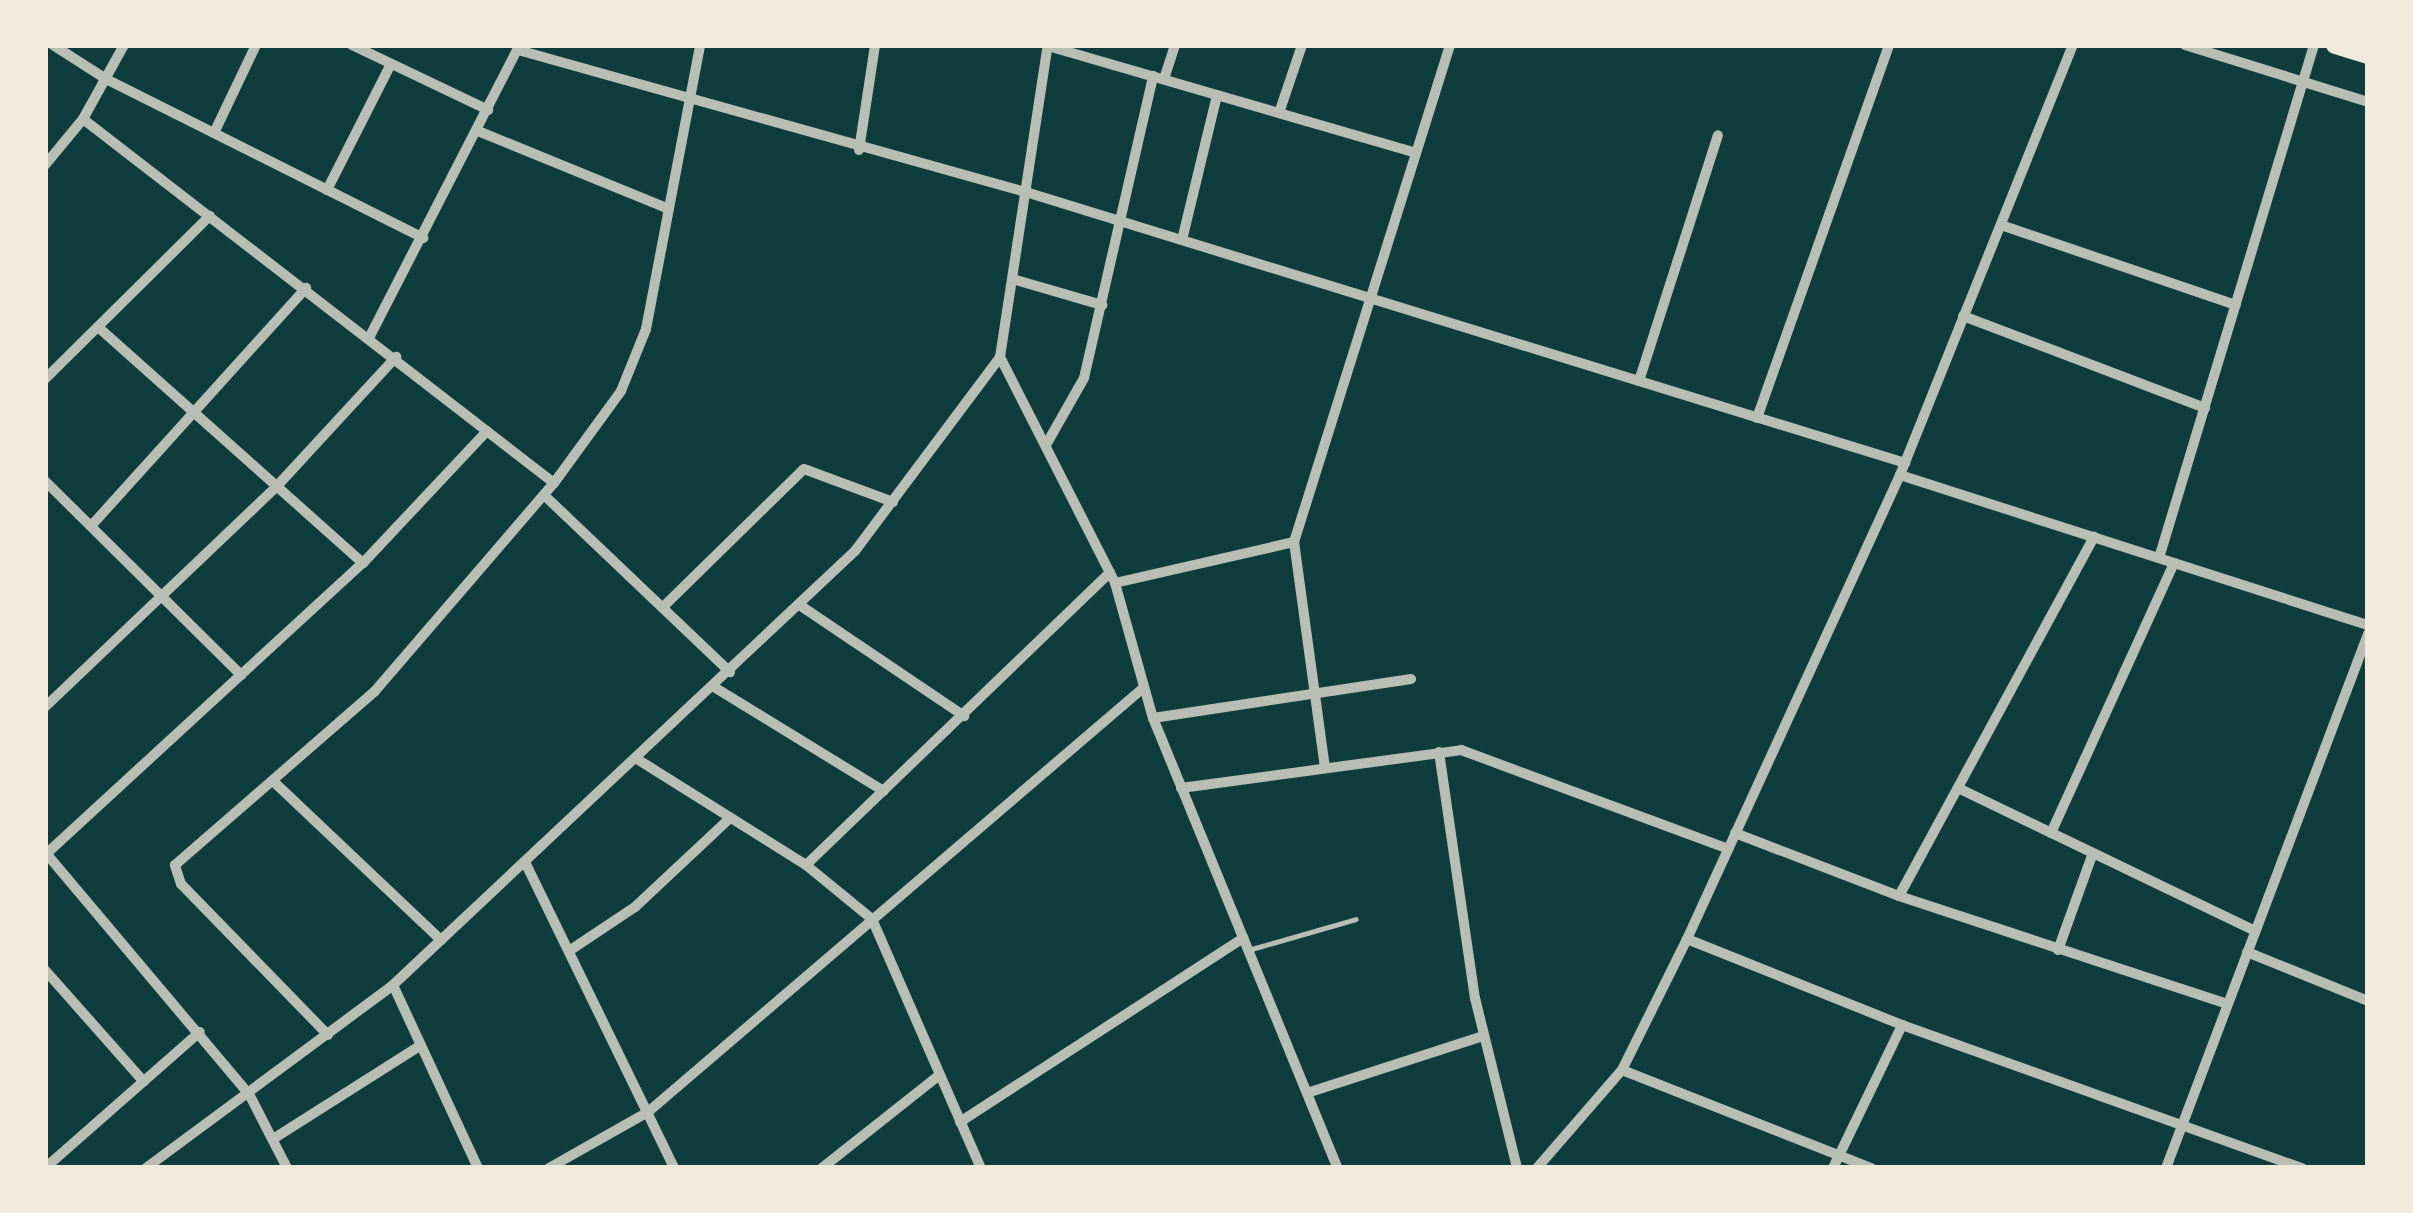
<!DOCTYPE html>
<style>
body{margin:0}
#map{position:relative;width:2413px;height:1213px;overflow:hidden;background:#0f3d3e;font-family:"Varela Round",sans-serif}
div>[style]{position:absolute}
.service>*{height:5px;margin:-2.5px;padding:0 2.5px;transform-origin:2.5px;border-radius:2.5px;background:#b8beb3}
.minor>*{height:10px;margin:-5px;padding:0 5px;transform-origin:5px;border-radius:5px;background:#b8beb3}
.primary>*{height:18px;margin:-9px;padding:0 9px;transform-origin:9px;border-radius:9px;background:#f1e9da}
span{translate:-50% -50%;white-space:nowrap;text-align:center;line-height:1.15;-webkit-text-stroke:8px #f1e9da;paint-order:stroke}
.frame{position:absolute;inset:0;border:48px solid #f1e9da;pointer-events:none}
</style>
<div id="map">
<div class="service">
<i style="left:1248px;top:950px;width:112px;rotate:-16deg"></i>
</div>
<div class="minor">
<i style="left:53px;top:45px;width:63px;rotate:32.7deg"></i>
<i style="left:106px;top:79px;width:355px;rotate:26.6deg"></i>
<i style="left:352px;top:45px;width:151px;rotate:25.5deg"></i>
<i style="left:2185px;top:45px;width:192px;rotate:17.3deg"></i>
<i style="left:1048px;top:46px;width:381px;rotate:16.2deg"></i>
<i style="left:518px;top:50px;width:531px;rotate:15.63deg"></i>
<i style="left:1029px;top:193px;width:917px;rotate:17.13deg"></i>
<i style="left:1164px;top:79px;width:36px;rotate:-72deg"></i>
<i style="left:1279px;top:113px;width:72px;rotate:-71.3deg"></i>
<i style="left:83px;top:119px;width:595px;rotate:37.7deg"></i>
<i style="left:478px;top:131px;width:206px;rotate:22.2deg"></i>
<i style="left:214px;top:133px;width:98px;rotate:-64.5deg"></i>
<i style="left:859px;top:150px;width:106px;rotate:-81.3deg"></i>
<i style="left:45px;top:165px;width:60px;rotate:-50.4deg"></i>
<i style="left:83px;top:119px;width:85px;rotate:-61deg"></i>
<i style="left:327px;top:190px;width:141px;rotate:-63.1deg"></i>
<i style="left:2001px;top:225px;width:248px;rotate:18.8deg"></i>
<i style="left:1182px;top:240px;width:149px;rotate:-76.4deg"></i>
<i style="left:1016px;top:280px;width:90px;rotate:16.2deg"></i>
<i style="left:1963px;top:316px;width:259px;rotate:20.8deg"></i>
<i style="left:98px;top:327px;width:355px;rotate:41.7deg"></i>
<i style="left:370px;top:336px;width:324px;rotate:-62.8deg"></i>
<i style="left:1000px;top:357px;width:254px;rotate:63deg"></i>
<i style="left:1115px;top:583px;width:140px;rotate:74.3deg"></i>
<i style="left:1153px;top:718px;width:487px;rotate:67.7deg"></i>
<i style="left:45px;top:379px;width:232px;rotate:-44.7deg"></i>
<i style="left:1639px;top:381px;width:258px;rotate:-72.2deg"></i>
<i style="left:1757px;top:418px;width:396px;rotate:-70.5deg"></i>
<i style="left:1046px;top:445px;width:77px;rotate:-60.4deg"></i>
<i style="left:1084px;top:378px;width:310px;rotate:-77.1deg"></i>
<i style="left:1900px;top:475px;width:491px;rotate:17.8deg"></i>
<i style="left:45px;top:481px;width:276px;rotate:44.7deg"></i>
<i style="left:544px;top:495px;width:257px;rotate:43.6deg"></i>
<i style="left:91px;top:526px;width:321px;rotate:-47.9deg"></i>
<i style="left:2159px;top:558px;width:536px;rotate:-73.19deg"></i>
<i style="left:1115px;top:583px;width:184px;rotate:-12.9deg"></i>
<i style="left:801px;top:606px;width:197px;rotate:34deg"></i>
<i style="left:663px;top:607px;width:197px;rotate:-44.4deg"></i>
<i style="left:804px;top:469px;width:95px;rotate:20.3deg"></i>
<i style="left:714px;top:687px;width:199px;rotate:31.5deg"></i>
<i style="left:45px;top:707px;width:320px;rotate:-43.6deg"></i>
<i style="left:277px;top:486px;width:176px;rotate:-47.3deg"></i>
<i style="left:1153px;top:718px;width:261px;rotate:-8.6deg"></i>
<i style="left:1439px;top:752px;width:249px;rotate:81.7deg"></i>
<i style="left:1475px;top:998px;width:175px;rotate:76.1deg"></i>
<i style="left:637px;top:759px;width:199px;rotate:32.1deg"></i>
<i style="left:806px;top:865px;width:85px;rotate:39.3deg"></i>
<i style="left:872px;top:919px;width:272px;rotate:66.4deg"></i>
<i style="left:1325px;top:768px;width:228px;rotate:-97.8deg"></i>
<i style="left:1294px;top:542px;width:521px;rotate:-72.57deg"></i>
<i style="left:274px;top:782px;width:230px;rotate:43.4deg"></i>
<i style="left:1181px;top:788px;width:283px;rotate:-7.7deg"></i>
<i style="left:1461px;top:750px;width:285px;rotate:20.3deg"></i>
<i style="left:1958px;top:788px;width:330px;rotate:25.7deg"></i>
<i style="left:1735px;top:833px;width:176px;rotate:21deg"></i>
<i style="left:1899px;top:896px;width:345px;rotate:18.2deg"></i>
<i style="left:2051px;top:833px;width:297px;rotate:-65.5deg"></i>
<i style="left:45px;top:852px;width:317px;rotate:49.9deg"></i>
<i style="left:249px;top:1094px;width:83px;rotate:62.8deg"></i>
<i style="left:45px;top:855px;width:432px;rotate:-42.6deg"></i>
<i style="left:363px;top:563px;width:181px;rotate:-46.8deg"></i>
<i style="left:525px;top:862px;width:340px;rotate:64deg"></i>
<i style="left:806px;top:865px;width:422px;rotate:-43.9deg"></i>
<i style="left:1899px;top:896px;width:409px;rotate:-61.5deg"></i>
<i style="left:1687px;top:939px;width:232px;rotate:21.8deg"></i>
<i style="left:1902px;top:1025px;width:425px;rotate:19.7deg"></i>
<i style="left:2058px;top:950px;width:103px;rotate:-70.2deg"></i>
<i style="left:569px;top:951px;width:79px;rotate:-33.7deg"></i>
<i style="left:635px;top:907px;width:130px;rotate:-43.1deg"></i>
<i style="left:2247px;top:952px;width:131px;rotate:22deg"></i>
<i style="left:45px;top:970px;width:149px;rotate:48.5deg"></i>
<i style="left:393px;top:985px;width:202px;rotate:65.1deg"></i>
<i style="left:328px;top:1035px;width:211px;rotate:-134.2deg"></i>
<i style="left:181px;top:884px;width:20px;rotate:-108deg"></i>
<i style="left:175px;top:865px;width:265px;rotate:-41deg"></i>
<i style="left:375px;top:691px;width:274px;rotate:-49.3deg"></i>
<i style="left:554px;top:483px;width:114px;rotate:-53.9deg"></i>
<i style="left:621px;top:391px;width:67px;rotate:-68deg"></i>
<i style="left:646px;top:329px;width:289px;rotate:-79.2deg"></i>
<i style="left:1622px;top:1070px;width:268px;rotate:21.5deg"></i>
<i style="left:1307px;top:1093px;width:186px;rotate:-17.9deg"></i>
<i style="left:960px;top:1122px;width:338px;rotate:-33deg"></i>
<i style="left:273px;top:1139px;width:175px;rotate:-32.4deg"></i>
<i style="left:45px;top:1168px;width:206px;rotate:-41.3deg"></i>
<i style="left:146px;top:1168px;width:307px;rotate:-36.5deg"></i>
<i style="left:393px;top:985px;width:634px;rotate:-43.21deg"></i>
<i style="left:855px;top:551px;width:242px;rotate:-53.2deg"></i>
<i style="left:1000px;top:357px;width:316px;rotate:-81.3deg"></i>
<i style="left:549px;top:1168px;width:114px;rotate:-29.5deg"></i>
<i style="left:648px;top:1112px;width:650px;rotate:-40.57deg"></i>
<i style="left:822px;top:1168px;width:148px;rotate:-38.4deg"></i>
<i style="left:1537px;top:1168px;width:130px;rotate:-49.1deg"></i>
<i style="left:1622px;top:1070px;width:146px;rotate:-63.6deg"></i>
<i style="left:1687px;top:939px;width:511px;rotate:-65.34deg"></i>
<i style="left:1900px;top:475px;width:463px;rotate:-68.1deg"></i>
<i style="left:1833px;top:1168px;width:159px;rotate:-64.2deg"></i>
<i style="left:2166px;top:1168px;width:571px;rotate:-69.28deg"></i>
</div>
<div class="primary">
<i style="left:2335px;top:45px;width:34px;rotate:17deg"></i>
</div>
<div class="frame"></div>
</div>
